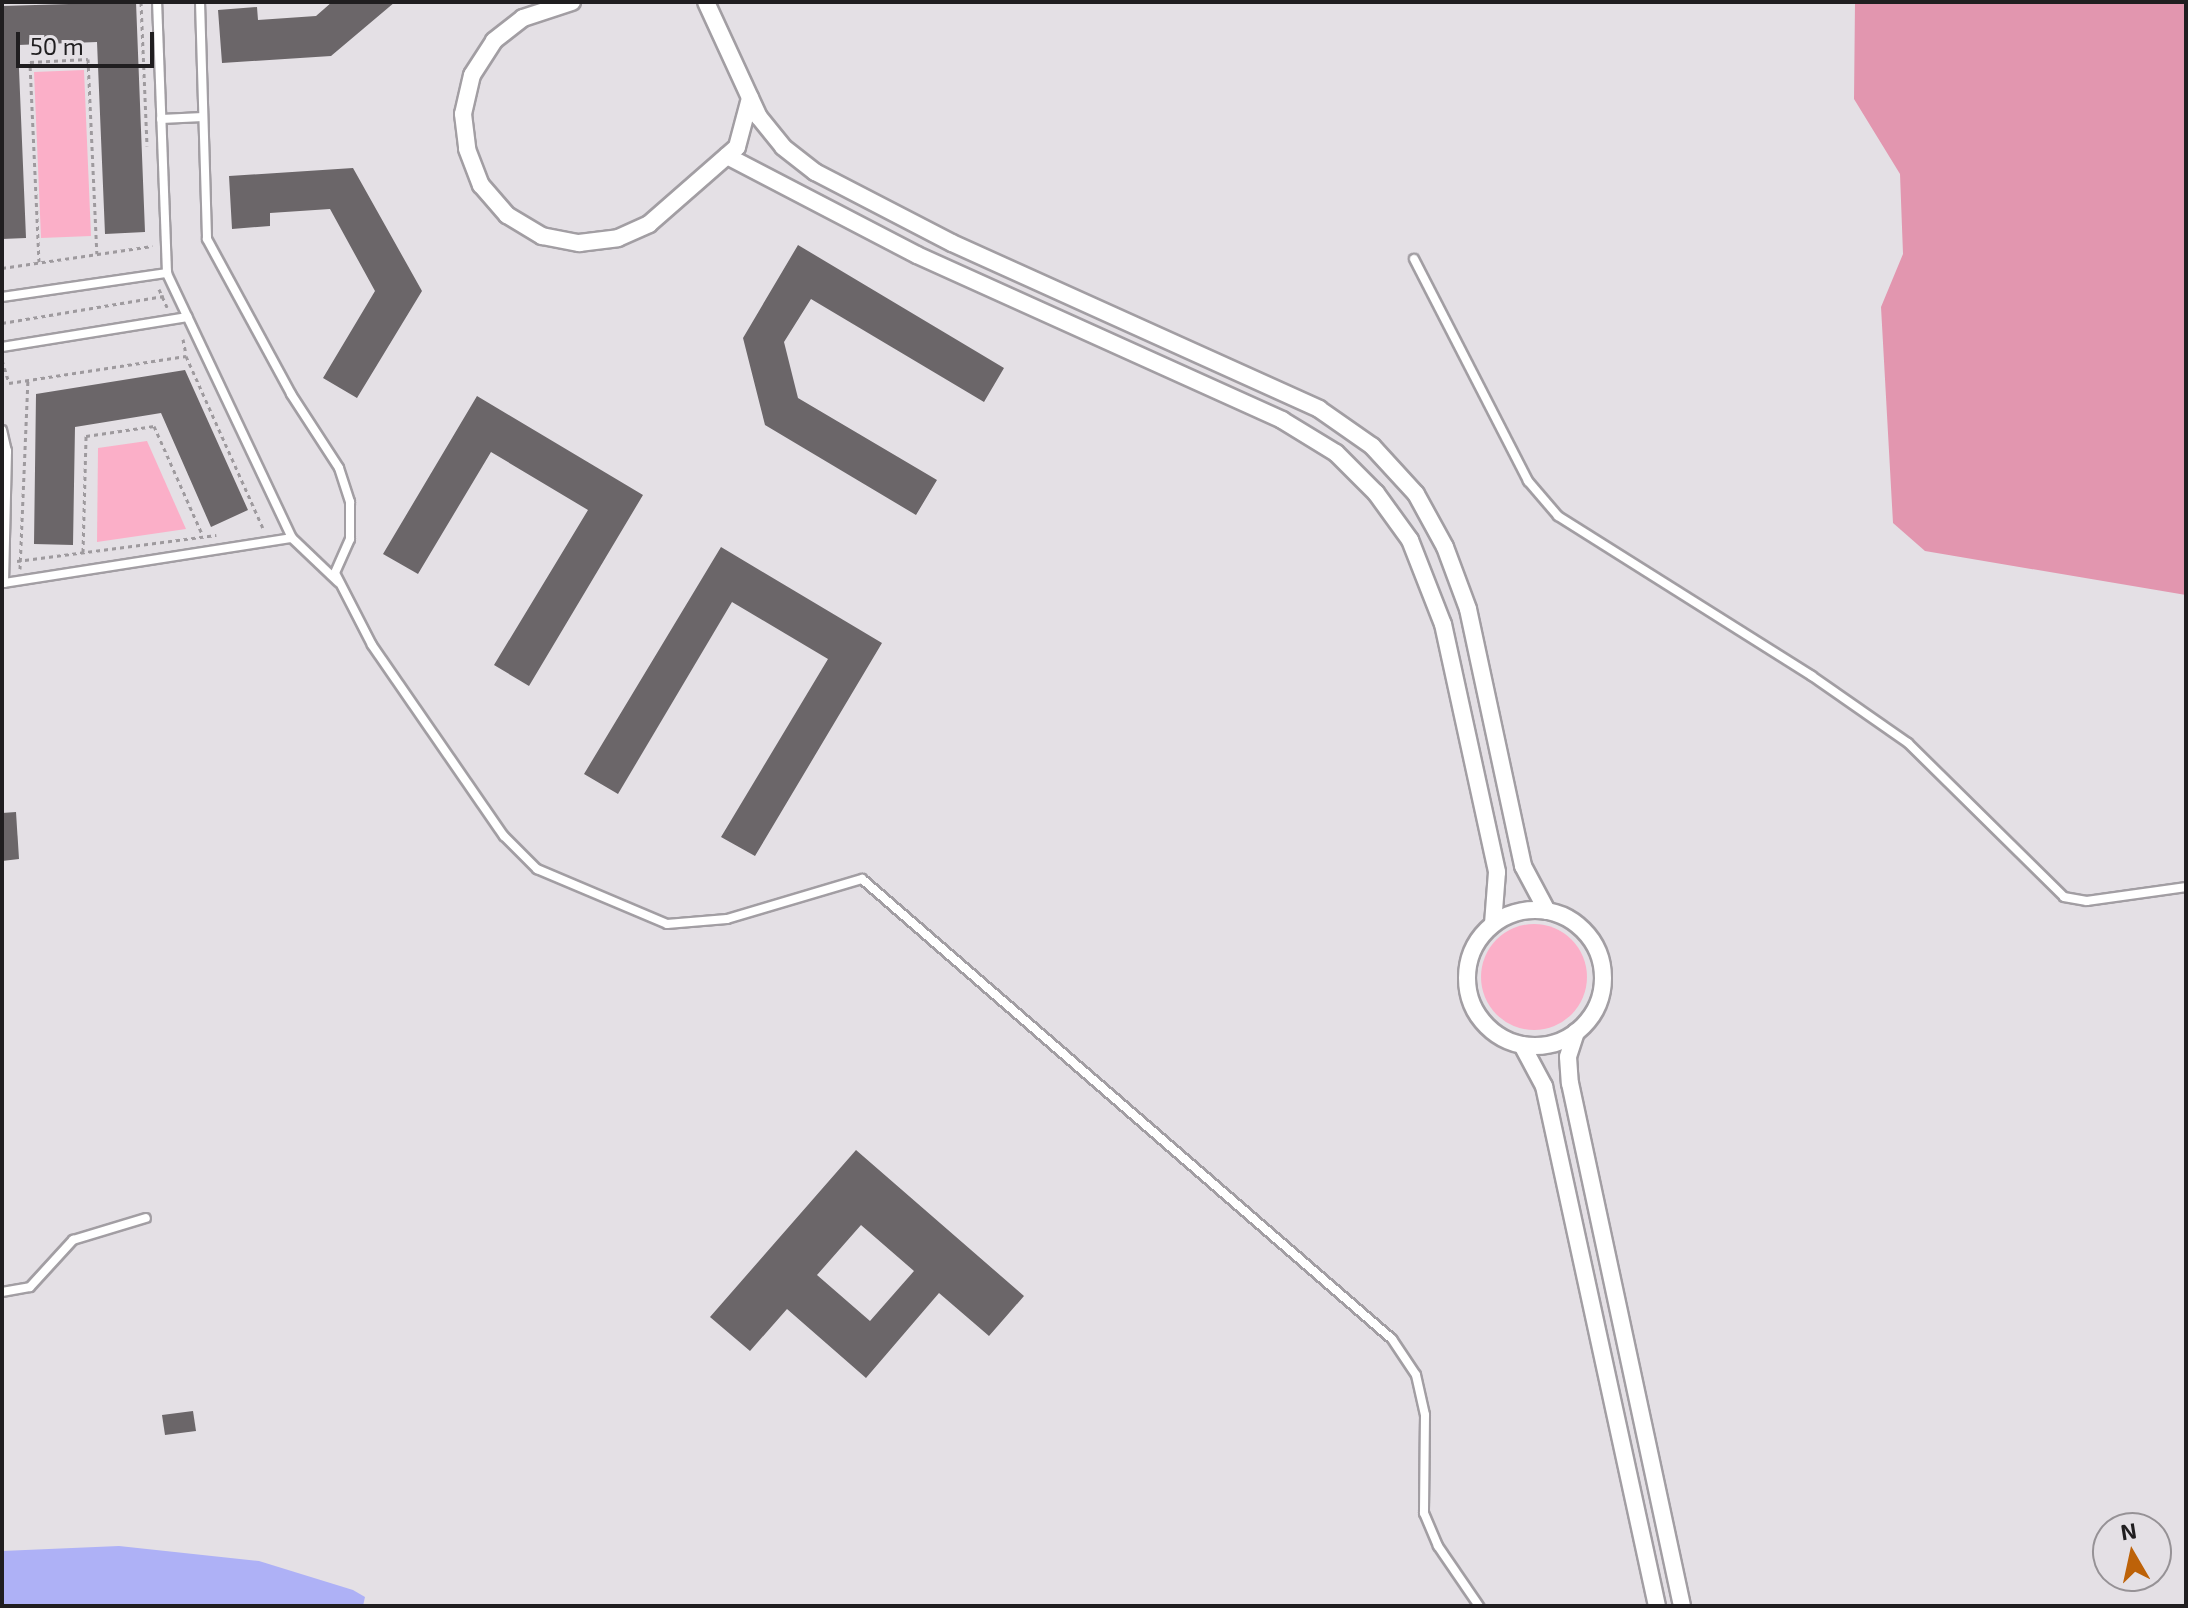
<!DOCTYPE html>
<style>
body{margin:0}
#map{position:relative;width:2188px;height:1608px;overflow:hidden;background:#e4e0e5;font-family:"Exo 2",sans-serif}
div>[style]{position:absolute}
.green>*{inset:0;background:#fbafc8}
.round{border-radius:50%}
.forest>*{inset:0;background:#e296af}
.water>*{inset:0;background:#aeb1f6}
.building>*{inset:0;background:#6b6669}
.path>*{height:3px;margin-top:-1.5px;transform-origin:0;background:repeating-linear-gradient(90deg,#9e9a9e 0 4px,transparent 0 8px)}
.roads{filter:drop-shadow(2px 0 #a29ea3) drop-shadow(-2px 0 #a29ea3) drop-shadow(0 2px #a29ea3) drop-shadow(0 -2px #a29ea3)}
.service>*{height:8px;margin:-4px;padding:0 4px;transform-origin:4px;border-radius:4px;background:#fff}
.minor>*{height:16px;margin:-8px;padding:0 8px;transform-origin:8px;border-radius:8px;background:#fff}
.minor>.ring{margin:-8px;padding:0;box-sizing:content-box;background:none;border:16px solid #fff;border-radius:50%}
span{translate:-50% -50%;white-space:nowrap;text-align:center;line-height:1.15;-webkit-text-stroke:8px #e4e0e5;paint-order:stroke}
.frame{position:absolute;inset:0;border:4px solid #201e20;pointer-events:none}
.north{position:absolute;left:2092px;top:1512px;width:80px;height:80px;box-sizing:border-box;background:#e4e0e5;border:2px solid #969296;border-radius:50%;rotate:351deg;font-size:22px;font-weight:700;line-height:32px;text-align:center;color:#201e20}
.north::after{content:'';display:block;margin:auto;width:28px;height:36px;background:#bd6208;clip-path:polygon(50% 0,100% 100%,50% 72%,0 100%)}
.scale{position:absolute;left:16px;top:32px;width:138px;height:36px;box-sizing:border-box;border:4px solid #201e20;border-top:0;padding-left:10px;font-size:24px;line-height:28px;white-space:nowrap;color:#201e20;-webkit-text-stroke:6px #e4e0e5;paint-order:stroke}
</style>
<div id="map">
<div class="green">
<i style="clip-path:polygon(84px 70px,91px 236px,41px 238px,34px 72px)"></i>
<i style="clip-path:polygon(147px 441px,186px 529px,97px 542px,98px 448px)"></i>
<i class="round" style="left:1481px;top:924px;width:106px;height:106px"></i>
</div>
<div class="forest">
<i style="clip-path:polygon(1855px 2px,2186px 2px,2186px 595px,1925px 551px,1893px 523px,1881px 307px,1903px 254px,1900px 174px,1854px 99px)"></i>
</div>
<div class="water">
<i style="clip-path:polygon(119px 1546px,259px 1561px,353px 1590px,365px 1597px,363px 1606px,2px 1606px,2px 1551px)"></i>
</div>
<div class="building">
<i style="clip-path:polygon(136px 2px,145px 232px,105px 234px,97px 42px,18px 45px,26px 238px,2px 239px,2px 6px)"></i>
<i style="clip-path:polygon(332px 2px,395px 2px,331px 56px,222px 63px,218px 10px,257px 7px,258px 20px,316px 16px)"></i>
<i style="clip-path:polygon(353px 168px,422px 291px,357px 398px,323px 378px,375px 291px,330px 209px,270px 213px,270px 226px,232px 229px,229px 176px)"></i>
<i style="clip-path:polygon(798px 245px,1004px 368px,984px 402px,811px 299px,784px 342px,798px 398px,937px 480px,916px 515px,765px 425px,743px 338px)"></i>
<i style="clip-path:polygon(185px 370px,248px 510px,211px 527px,161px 413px,75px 427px,73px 545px,34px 544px,36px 394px)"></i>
<i style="clip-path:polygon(477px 396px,643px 495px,529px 686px,494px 665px,588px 510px,491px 452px,418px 574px,383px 554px)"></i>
<i style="clip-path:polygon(721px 547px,882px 643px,755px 856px,721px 837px,828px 659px,732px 602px,618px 794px,584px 774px)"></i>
<i style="clip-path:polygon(16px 812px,19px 859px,2px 861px,2px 813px)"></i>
<i style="clip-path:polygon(evenodd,856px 1150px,1024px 1296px,989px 1336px,939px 1293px,866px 1378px,787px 1309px,750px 1351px,710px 1317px,856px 1150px,861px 1225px,914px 1271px,870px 1321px,817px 1275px,861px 1225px)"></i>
<i style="clip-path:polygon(193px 1411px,196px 1431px,165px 1435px,162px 1415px)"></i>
</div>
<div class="path">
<i style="left:141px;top:2px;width:144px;rotate:87.6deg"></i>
<i style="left:39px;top:262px;width:200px;rotate:-92.6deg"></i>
<i style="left:30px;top:62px;width:58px;rotate:-3deg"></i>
<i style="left:88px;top:59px;width:195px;rotate:87.4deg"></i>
<i style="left:2px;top:268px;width:152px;rotate:-8.3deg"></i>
<i style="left:159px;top:289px;width:20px;rotate:66deg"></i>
<i style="left:2px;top:323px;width:164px;rotate:-9.5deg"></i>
<i style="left:183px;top:339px;width:16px;rotate:79deg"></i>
<i style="left:2px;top:360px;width:24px;rotate:73deg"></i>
<i style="left:9px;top:383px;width:179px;rotate:-8.7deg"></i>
<i style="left:186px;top:356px;width:188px;rotate:65.9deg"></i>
<i style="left:83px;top:552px;width:116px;rotate:-88.5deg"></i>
<i style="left:86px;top:436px;width:69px;rotate:-8.4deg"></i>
<i style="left:154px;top:426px;width:120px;rotate:66deg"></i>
<i style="left:17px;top:561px;width:201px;rotate:-7.4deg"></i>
<i style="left:20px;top:569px;width:188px;rotate:-87.6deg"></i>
</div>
<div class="roads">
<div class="service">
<i style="left:200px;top:2px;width:237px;rotate:88.3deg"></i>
<i style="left:207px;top:239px;width:176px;rotate:61.5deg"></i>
<i style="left:291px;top:394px;width:88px;rotate:57deg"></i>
<i style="left:339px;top:468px;width:36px;rotate:72deg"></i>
<i style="left:350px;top:502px;width:37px;rotate:90deg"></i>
<i style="left:350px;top:539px;width:37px;rotate:114deg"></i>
<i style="left:335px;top:573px;width:81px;rotate:62.8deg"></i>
<i style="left:372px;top:645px;width:232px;rotate:55.4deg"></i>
<i style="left:504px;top:836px;width:47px;rotate:45deg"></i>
<i style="left:537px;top:869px;width:141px;rotate:22.9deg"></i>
<i style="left:667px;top:924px;width:60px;rotate:-4.8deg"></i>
<i style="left:727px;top:919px;width:141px;rotate:-16.5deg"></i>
<i style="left:862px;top:879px;width:702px;rotate:40.96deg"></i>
<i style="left:1392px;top:1339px;width:43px;rotate:56.3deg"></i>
<i style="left:1416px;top:1375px;width:41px;rotate:77.3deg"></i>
<i style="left:1425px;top:1415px;width:98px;rotate:90.6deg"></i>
<i style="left:1424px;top:1513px;width:36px;rotate:67deg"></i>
<i style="left:1438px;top:1546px;width:73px;rotate:55.7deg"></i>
<i style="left:161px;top:119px;width:42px;rotate:-2.7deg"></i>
<i style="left:1414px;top:259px;width:250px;rotate:62.8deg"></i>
<i style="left:1528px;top:481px;width:46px;rotate:49.4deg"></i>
<i style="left:1558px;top:516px;width:300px;rotate:32.2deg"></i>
<i style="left:1812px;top:676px;width:117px;rotate:34.9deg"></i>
<i style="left:1908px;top:743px;width:219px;rotate:44.6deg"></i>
<i style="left:2064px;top:897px;width:23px;rotate:10deg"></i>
<i style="left:2087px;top:901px;width:100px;rotate:-8deg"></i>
<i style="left:2px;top:297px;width:167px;rotate:-8.3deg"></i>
<i style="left:2px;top:347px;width:188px;rotate:-9.2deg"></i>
<i style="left:2px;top:430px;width:22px;rotate:77deg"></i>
<i style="left:7px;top:451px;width:132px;rotate:91.3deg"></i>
<i style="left:4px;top:583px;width:291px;rotate:-8.9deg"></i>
<i style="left:292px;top:538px;width:293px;rotate:-115.3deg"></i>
<i style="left:167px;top:273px;width:271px;rotate:-92.1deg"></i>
<i style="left:292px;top:538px;width:64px;rotate:43.7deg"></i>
<i style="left:2px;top:1292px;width:28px;rotate:-10deg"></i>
<i style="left:30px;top:1287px;width:64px;rotate:-47.5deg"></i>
<i style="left:73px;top:1240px;width:76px;rotate:-16.8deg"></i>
</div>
<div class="minor">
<i style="left:572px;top:2px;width:52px;rotate:161.9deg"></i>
<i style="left:523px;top:18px;width:37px;rotate:142deg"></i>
<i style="left:494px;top:41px;width:40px;rotate:122.9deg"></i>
<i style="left:472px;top:75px;width:40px;rotate:103deg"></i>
<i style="left:463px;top:114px;width:35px;rotate:83deg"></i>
<i style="left:467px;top:149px;width:39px;rotate:69deg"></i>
<i style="left:481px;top:185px;width:40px;rotate:49deg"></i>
<i style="left:507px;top:215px;width:41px;rotate:31deg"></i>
<i style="left:542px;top:236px;width:38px;rotate:11deg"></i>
<i style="left:579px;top:243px;width:39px;rotate:-7deg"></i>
<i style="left:618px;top:238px;width:34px;rotate:-24deg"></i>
<i style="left:649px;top:224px;width:117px;rotate:-41.2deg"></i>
<i style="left:737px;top:147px;width:51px;rotate:-75.1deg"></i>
<i style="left:706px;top:2px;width:127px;rotate:65.3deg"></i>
<i style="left:759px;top:117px;width:38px;rotate:51deg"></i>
<i style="left:783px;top:147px;width:41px;rotate:38deg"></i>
<i style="left:815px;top:172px;width:154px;rotate:27.4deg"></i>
<i style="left:952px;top:243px;width:403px;rotate:24.3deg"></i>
<i style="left:1319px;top:409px;width:65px;rotate:34.9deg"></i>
<i style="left:1372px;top:446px;width:65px;rotate:47.5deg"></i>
<i style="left:1416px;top:494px;width:60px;rotate:61.3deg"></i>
<i style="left:1445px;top:547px;width:66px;rotate:69.6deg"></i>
<i style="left:1468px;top:609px;width:263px;rotate:77.9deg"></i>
<i style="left:1523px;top:866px;width:51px;rotate:61.9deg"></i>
<i style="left:727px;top:156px;width:214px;rotate:27.5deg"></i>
<i style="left:917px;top:255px;width:401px;rotate:24.3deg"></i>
<i style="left:1282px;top:420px;width:63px;rotate:31.4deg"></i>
<i style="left:1336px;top:453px;width:57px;rotate:45deg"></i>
<i style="left:1376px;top:493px;width:58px;rotate:54.1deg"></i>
<i style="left:1410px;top:540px;width:90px;rotate:68.6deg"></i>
<i style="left:1443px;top:624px;width:254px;rotate:77.7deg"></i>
<i style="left:1497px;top:872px;width:52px;rotate:94.4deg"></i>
<i class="ring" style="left:1467px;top:910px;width:120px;height:120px"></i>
<i style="left:1576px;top:1032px;width:26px;rotate:108deg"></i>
<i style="left:1568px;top:1057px;width:26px;rotate:86deg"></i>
<i style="left:1570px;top:1083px;width:535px;rotate:77.91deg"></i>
<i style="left:1522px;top:1045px;width:47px;rotate:61.8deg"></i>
<i style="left:1544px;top:1086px;width:532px;rotate:77.74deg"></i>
</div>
</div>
<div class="frame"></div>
<div class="north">N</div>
<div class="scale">50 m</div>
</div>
